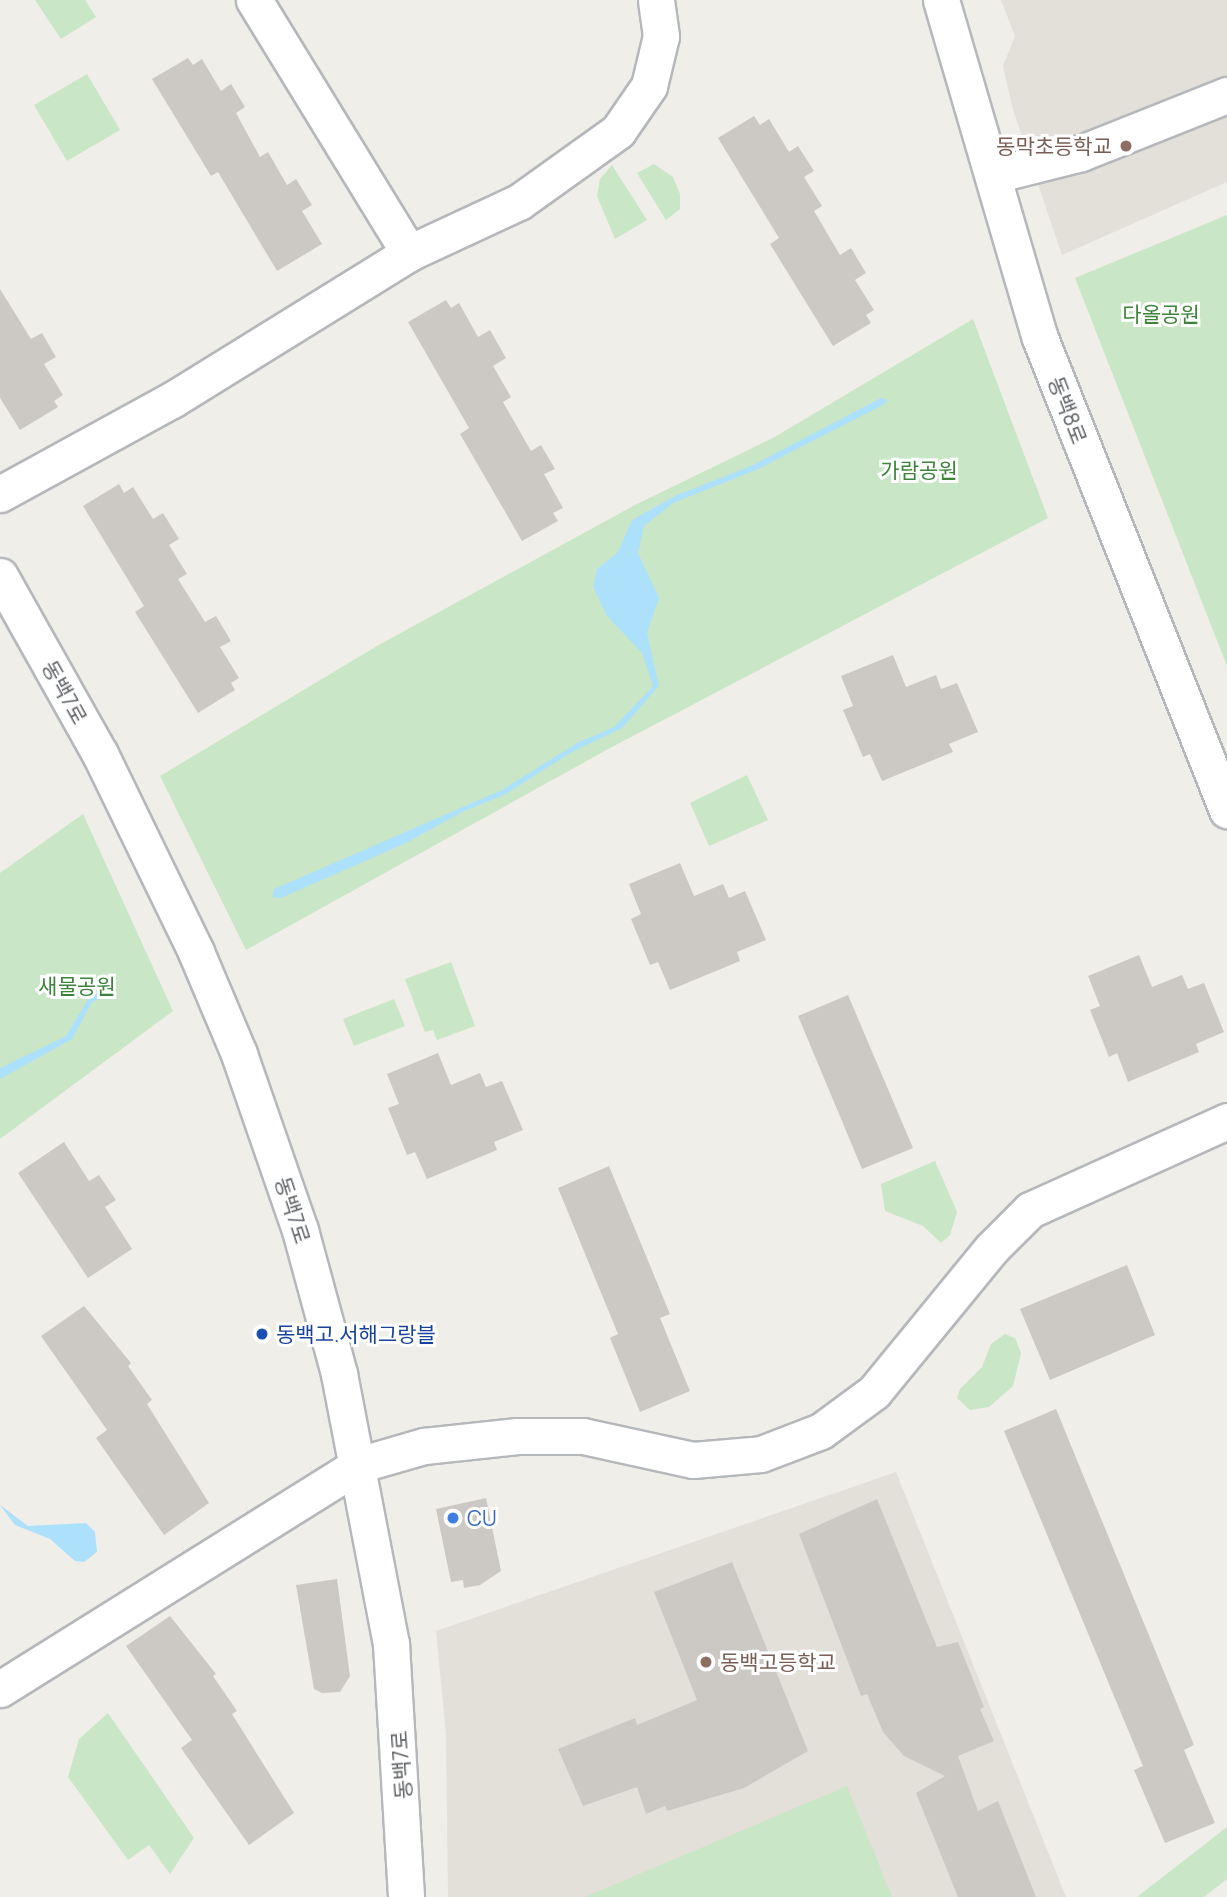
<!DOCTYPE html>
<meta charset="utf-8">
<style>
body{margin:0}
#map{position:relative;width:1227px;height:1897px;overflow:hidden;background:#f0eee8;font-family:Manrope,"Noto Sans KR",sans-serif}
div>[style]{position:absolute}
.education>*{inset:0;background:#e3dfd9}
.green>*{inset:0;background:#c9e6c6}
.water>*{inset:0;background:#ade0fb}
.building>*{inset:0;background:#ccc9c4}
.roads{filter:drop-shadow(2px 0 #b5b8bb) drop-shadow(-2px 0 #b5b8bb) drop-shadow(0 2px #b5b8bb) drop-shadow(0 -2px #b5b8bb)}
.minor>*{height:35px;margin:-17.5px;padding:0 17.5px;transform-origin:17.5px;border-radius:17.5px;background:#fff}
.dots>*{width:19px;height:19px;translate:-50% -50%;box-sizing:border-box;border:4px solid #fff;border-radius:50%}
span{translate:-50% -50%;white-space:nowrap;text-align:center;line-height:1.15;-webkit-text-stroke:6px #fff;paint-order:stroke}
.education-label{font-size:21px;color:#785e54}
.right{translate:-100% -50%;text-align:right}
.left{translate:0 -50%;text-align:left}
.park-label{font-size:21px;color:#3d843a}
.street-label{font-size:21px;color:#5f6367}
.transit-label{font-size:21px;color:#164399}
.shop-label{font-size:21px;color:#366cbe}
</style>
<div id="map">
<div class="education">
<i style="clip-path:polygon(1001px 0,1227px 0,1227px 182px,1062px 255px,1013px 110px,1003px 66px,1015px 36px)"></i>
<i style="clip-path:polygon(896px 1472px,1066px 1897px,448px 1897px,446px 1734px,436px 1631px)"></i>
</div>
<div class="green">
<i style="clip-path:polygon(35px 0,85px 0,96px 17px,61px 39px)"></i>
<i style="clip-path:polygon(87px 74px,120px 130px,67px 161px,34px 105px)"></i>
<i style="clip-path:polygon(654px 164px,673px 177px,680px 194px,680px 209px,666px 220px,637px 173px)"></i>
<i style="clip-path:polygon(612px 165px,647px 220px,615px 239px,597px 196px,600px 179px)"></i>
<i style="clip-path:polygon(1227px 215px,1227px 666px,1075px 278px)"></i>
<i style="clip-path:polygon(973px 319px,1048px 518px,610px 748px,246px 950px,160px 776px,377px 646px,635px 505px,773px 438px)"></i>
<i style="clip-path:polygon(747px 775px,768px 820px,709px 846px,690px 803px)"></i>
<i style="clip-path:polygon(83px 814px,173px 1011px,0 1139px,0 873px)"></i>
<i style="clip-path:polygon(451px 962px,475px 1026px,437px 1040px,433px 1030px,425px 1032px,405px 979px)"></i>
<i style="clip-path:polygon(394px 999px,405px 1026px,354px 1046px,343px 1019px)"></i>
<i style="clip-path:polygon(935px 1161px,957px 1212px,950px 1235px,941px 1243px,923px 1226px,885px 1211px,881px 1184px)"></i>
<i style="clip-path:polygon(1005px 1334px,1015px 1338px,1021px 1353px,1013px 1386px,989px 1407px,970px 1410px,957px 1398px,960px 1389px,982px 1367px,991px 1344px)"></i>
<i style="clip-path:polygon(108px 1713px,194px 1838px,170px 1874px,149px 1845px,128px 1860px,68px 1777px,79px 1739px)"></i>
<i style="clip-path:polygon(847px 1786px,892px 1897px,585px 1897px)"></i>
<i style="clip-path:polygon(1227px 1827px,1227px 1879px,1204px 1897px,1137px 1897px)"></i>
</div>
<div class="water">
<i style="clip-path:polygon(881px 398px,888px 400px,881px 406px,756px 470px,673px 503px,644px 526px,638px 553px,659px 598px,647px 633px,659px 686px,622px 728px,572px 752px,504px 795px,464px 811px,406px 843px,281px 898px,272px 897px,274px 889px,502px 790px,577px 743px,614px 727px,653px 686px,642px 653px,607px 616px,593px 587px,597px 569px,618px 552px,632px 520px,677px 495px,751px 466px)"></i>
<i style="clip-path:polygon(98px 990px,105px 992px,105px 997px,92px 1002px,72px 1039px,0 1079px,0 1068px,66px 1036px,90px 996px)"></i>
<i style="clip-path:polygon(0 1505px,28px 1526px,86px 1523px,95px 1532px,97px 1552px,84px 1562px,75px 1561px,50px 1539px,15px 1525px)"></i>
</div>
<div class="building">
<i style="clip-path:polygon(188px 58px,193px 65px,202px 59px,221px 91px,231px 84px,245px 107px,236px 113px,260px 157px,268px 152px,287px 185px,296px 179px,312px 205px,302px 211px,322px 244px,277px 271px,218px 172px,211px 176px,152px 79px)"></i>
<i style="clip-path:polygon(754px 116px,760px 125px,769px 119px,789px 152px,798px 146px,814px 171px,804px 177px,822px 206px,814px 211px,840px 255px,851px 248px,866px 273px,855px 280px,874px 310px,866px 315px,871px 323px,833px 346px,770px 244px,779px 238px,718px 138px)"></i>
<i style="clip-path:polygon(0 289px,31px 339px,42px 333px,56px 357px,44px 364px,63px 395px,54px 401px,58px 407px,20px 430px,0 398px)"></i>
<i style="clip-path:polygon(446px 300px,451px 308px,459px 303px,478px 337px,490px 330px,506px 358px,493px 366px,511px 397px,503px 402px,531px 451px,541px 445px,555px 469px,544px 474px,563px 508px,553px 513px,558px 521px,522px 541px,460px 434px,469px 428px,408px 322px)"></i>
<i style="clip-path:polygon(119px 484px,124px 493px,133px 487px,153px 519px,163px 513px,179px 539px,169px 545px,187px 574px,178px 579px,205px 622px,216px 616px,231px 641px,220px 647px,239px 678px,231px 683px,235px 690px,198px 713px,135px 612px,144px 606px,83px 506px)"></i>
<i style="clip-path:polygon(893px 655px,906px 687px,936px 675px,941px 689px,957px 683px,978px 732px,949px 744px,953px 752px,882px 781px,870px 754px,863px 757px,843px 710px,853px 706px,841px 676px)"></i>
<i style="clip-path:polygon(680px 863px,694px 896px,723px 884px,729px 898px,745px 891px,766px 940px,737px 952px,740px 961px,670px 990px,658px 962px,650px 965px,631px 919px,641px 914px,629px 884px)"></i>
<i style="clip-path:polygon(1139px 955px,1152px 987px,1182px 975px,1188px 989px,1204px 983px,1224px 1032px,1196px 1044px,1199px 1052px,1128px 1082px,1117px 1053px,1109px 1057px,1090px 1010px,1100px 1006px,1088px 976px)"></i>
<i style="clip-path:polygon(848px 995px,913px 1148px,862px 1169px,798px 1016px)"></i>
<i style="clip-path:polygon(438px 1053px,451px 1085px,480px 1073px,486px 1087px,502px 1081px,523px 1130px,494px 1142px,497px 1150px,427px 1179px,415px 1152px,407px 1155px,388px 1108px,399px 1104px,387px 1074px)"></i>
<i style="clip-path:polygon(64px 1142px,89px 1181px,99px 1175px,116px 1200px,105px 1207px,132px 1249px,88px 1278px,18px 1173px)"></i>
<i style="clip-path:polygon(609px 1166px,670px 1314px,660px 1318px,690px 1391px,640px 1412px,610px 1338px,618px 1334px,558px 1188px)"></i>
<i style="clip-path:polygon(1127px 1265px,1155px 1335px,1050px 1380px,1020px 1309px)"></i>
<i style="clip-path:polygon(84px 1306px,131px 1363px,128px 1366px,152px 1400px,147px 1404px,209px 1503px,164px 1535px,96px 1438px,107px 1430px,41px 1336px)"></i>
<i style="clip-path:polygon(1056px 1409px,1194px 1745px,1184px 1750px,1215px 1823px,1165px 1843px,1134px 1770px,1143px 1766px,1004px 1431px)"></i>
<i style="clip-path:polygon(486px 1498px,501px 1571px,480px 1585px,464px 1588px,463px 1580px,451px 1582px,436px 1509px)"></i>
<i style="clip-path:polygon(877px 1499px,937px 1647px,958px 1642px,984px 1707px,980px 1709px,994px 1741px,958px 1756px,978px 1811px,998px 1801px,1036px 1897px,958px 1897px,916px 1793px,945px 1776px,904px 1756px,883px 1732px,867px 1694px,861px 1696px,799px 1534px)"></i>
<i style="clip-path:polygon(732px 1562px,808px 1751px,744px 1788px,667px 1811px,665px 1806px,646px 1814px,637px 1787px,583px 1806px,558px 1749px,635px 1718px,637px 1725px,697px 1700px,654px 1592px)"></i>
<i style="clip-path:polygon(337px 1579px,350px 1676px,340px 1692px,322px 1693px,314px 1689px,296px 1585px)"></i>
<i style="clip-path:polygon(170px 1616px,216px 1674px,213px 1676px,237px 1711px,232px 1714px,294px 1813px,249px 1845px,181px 1748px,192px 1740px,126px 1646px)"></i>
</div>
<div class="roads">
<div class="minor">
<i style="left:254px;top:0;width:297px;rotate:58.5deg"></i>
<i style="left:941px;top:0;width:352px;rotate:73.7deg"></i>
<i style="left:1040px;top:338px;width:508px;rotate:68.39deg"></i>
<i style="left:994px;top:175px;width:90px;rotate:-14.2deg"></i>
<i style="left:1081px;top:153px;width:157px;rotate:-21.7deg"></i>
<i style="left:0;top:494px;width:196px;rotate:-28.7deg"></i>
<i style="left:172px;top:400px;width:279px;rotate:-31.8deg"></i>
<i style="left:409px;top:253px;width:121px;rotate:-24.9deg"></i>
<i style="left:519px;top:202px;width:122px;rotate:-35.6deg"></i>
<i style="left:618px;top:131px;width:55px;rotate:-55.4deg"></i>
<i style="left:649px;top:86px;width:51px;rotate:-76.5deg"></i>
<i style="left:661px;top:36px;width:36px;rotate:-98deg"></i>
<i style="left:0;top:576px;width:204px;rotate:60.7deg"></i>
<i style="left:100px;top:754px;width:220px;rotate:64.1deg"></i>
<i style="left:196px;top:952px;width:111px;rotate:67.1deg"></i>
<i style="left:239px;top:1054px;width:186px;rotate:70.9deg"></i>
<i style="left:300px;top:1230px;width:149px;rotate:74.8deg"></i>
<i style="left:339px;top:1374px;width:275px;rotate:79.1deg"></i>
<i style="left:391px;top:1644px;width:253px;rotate:86.6deg"></i>
<i style="left:0;top:1689px;width:422px;rotate:-32deg"></i>
<i style="left:358px;top:1465px;width:69px;rotate:-16.1deg"></i>
<i style="left:424px;top:1446px;width:94px;rotate:-6.1deg"></i>
<i style="left:517px;top:1436px;width:66px"></i>
<i style="left:583px;top:1436px;width:113px;rotate:12.3deg"></i>
<i style="left:693px;top:1460px;width:68px;rotate:-5deg"></i>
<i style="left:761px;top:1454px;width:64px;rotate:-21deg"></i>
<i style="left:821px;top:1431px;width:66px;rotate:-36.3deg"></i>
<i style="left:874px;top:1392px;width:186px;rotate:-50.7deg"></i>
<i style="left:992px;top:1248px;width:54px;rotate:-45deg"></i>
<i style="left:1030px;top:1210px;width:216px;rotate:-24.3deg"></i>
</div>
</div>
<div class="dots">
<i style="left:1126px;top:146px;background:#8d6e63"></i>
<i style="left:262px;top:1334px;background:#1a4fb4"></i>
<i style="left:453px;top:1518px;background:#3f7fe0"></i>
<i style="left:706px;top:1662px;background:#8d6e63"></i>
</div>
<div class="education-label">
<span class="right" style="left:1112px;top:146px">동막초등학교</span>
<span class="left" style="left:720px;top:1662px">동백고등학교</span>
</div>
<div class="park-label">
<span style="left:1161px;top:314px">다올공원</span>
<span style="left:919px;top:470px">가람공원</span>
<span style="left:77px;top:986px">새물공원</span>
</div>
<div class="street-label">
<span style="left:1068px;top:410px;rotate:69deg">동백8로</span>
<span style="left:65px;top:692px;rotate:61deg">동백7로</span>
<span style="left:293px;top:1210px;rotate:72deg">동백7로</span>
<span style="left:401px;top:1765px;rotate:-94deg">동백7로</span>
</div>
<div class="transit-label">
<span class="left" style="left:276px;top:1334px">동백고.서해그랑블</span>
</div>
<div class="shop-label">
<span class="left" style="left:467px;top:1518px">CU</span>
</div>
</div>
